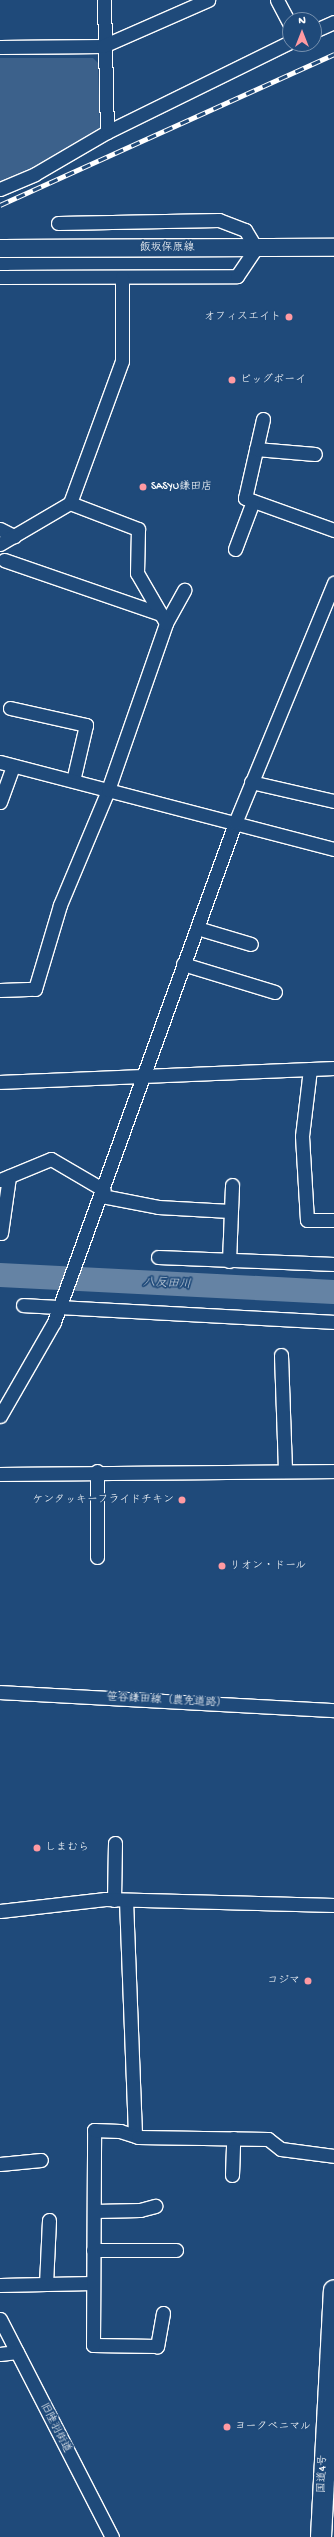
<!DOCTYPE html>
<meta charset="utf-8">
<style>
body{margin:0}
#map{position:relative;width:334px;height:2537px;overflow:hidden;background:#1f4a7a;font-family:"Gochi Hand","Klee One",sans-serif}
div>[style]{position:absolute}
.green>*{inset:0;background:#3c618b}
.river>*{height:24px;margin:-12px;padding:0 12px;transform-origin:12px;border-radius:12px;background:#6583a4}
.roads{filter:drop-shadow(1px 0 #fff) drop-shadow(-1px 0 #fff) drop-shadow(0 1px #fff) drop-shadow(0 -1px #fff)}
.minor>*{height:13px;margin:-6.5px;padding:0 6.5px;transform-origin:6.5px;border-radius:6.5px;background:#1f4a7a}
.major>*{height:17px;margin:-8.5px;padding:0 8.5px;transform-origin:8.5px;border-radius:8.5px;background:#1f4a7a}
.highway>*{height:20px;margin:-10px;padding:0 10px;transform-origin:10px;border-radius:10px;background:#1f4a7a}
.rail>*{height:4.5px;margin-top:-2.25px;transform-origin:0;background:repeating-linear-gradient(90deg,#1f4a7a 0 9px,#fff 0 18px);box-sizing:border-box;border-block:1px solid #fff}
.dots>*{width:11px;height:11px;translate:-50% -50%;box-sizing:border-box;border:2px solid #1f4a7a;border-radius:50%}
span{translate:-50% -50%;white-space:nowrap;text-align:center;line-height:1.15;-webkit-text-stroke:3.5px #1f4a7a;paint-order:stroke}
.street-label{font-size:11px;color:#fff}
.poi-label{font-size:11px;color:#fff}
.right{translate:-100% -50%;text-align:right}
.left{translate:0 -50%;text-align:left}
.water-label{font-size:12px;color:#d8e0e8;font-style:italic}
.north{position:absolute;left:282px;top:12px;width:40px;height:40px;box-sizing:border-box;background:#1f4a7a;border:1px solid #7992af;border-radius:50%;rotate:0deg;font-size:11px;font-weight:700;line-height:16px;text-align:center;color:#fff}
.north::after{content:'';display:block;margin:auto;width:14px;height:18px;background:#ff9aa2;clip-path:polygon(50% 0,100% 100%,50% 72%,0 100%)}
</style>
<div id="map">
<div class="green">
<i style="clip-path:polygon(0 58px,93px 58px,98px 63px,100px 129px,25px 173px,0 182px)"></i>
</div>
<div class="river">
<i style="left:0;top:1275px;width:334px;rotate:2.9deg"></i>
</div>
<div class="roads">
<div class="minor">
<i style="left:104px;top:0;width:132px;rotate:88.7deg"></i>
<i style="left:277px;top:0;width:27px;rotate:62deg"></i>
<i style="left:314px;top:31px;width:22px;rotate:-24deg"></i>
<i style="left:0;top:47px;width:103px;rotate:-0.6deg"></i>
<i style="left:103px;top:46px;width:115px;rotate:-23.7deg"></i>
<i style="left:0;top:189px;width:38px;rotate:-23deg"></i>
<i style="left:35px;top:174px;width:83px;rotate:-30.3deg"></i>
<i style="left:107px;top:132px;width:204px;rotate:-26.2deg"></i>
<i style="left:0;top:277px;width:237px;rotate:-0.2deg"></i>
<i style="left:237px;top:276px;width:34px;rotate:-56deg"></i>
<i style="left:256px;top:248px;width:21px;rotate:-121deg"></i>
<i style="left:245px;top:230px;width:28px;rotate:-159deg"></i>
<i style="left:219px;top:220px;width:161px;rotate:178.9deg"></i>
<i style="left:263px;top:419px;width:81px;rotate:102.8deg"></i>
<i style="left:245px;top:498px;width:95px;rotate:19.8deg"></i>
<i style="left:256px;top:449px;width:59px;rotate:4.8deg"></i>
<i style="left:0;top:529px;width:16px;rotate:27deg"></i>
<i style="left:0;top:544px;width:81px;rotate:-30.4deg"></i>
<i style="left:70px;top:503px;width:151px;rotate:-69.9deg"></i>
<i style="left:122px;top:361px;width:84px;rotate:-90deg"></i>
<i style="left:235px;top:549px;width:51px;rotate:-69.4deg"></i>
<i style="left:4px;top:560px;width:166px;rotate:19deg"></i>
<i style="left:166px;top:623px;width:38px;rotate:-61deg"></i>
<i style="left:10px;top:708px;width:78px;rotate:12.6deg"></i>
<i style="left:86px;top:725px;width:57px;rotate:103.1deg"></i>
<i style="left:0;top:762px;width:345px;rotate:14.6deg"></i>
<i style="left:251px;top:782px;width:85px;rotate:12.9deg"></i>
<i style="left:0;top:802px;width:38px;rotate:-70deg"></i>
<i style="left:197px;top:928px;width:56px;rotate:16.5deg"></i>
<i style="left:183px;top:964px;width:96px;rotate:16.9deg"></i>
<i style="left:0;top:990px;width:35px;rotate:-2deg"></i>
<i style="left:35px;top:989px;width:88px;rotate:-73.4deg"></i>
<i style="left:60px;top:905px;width:125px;rotate:-67.3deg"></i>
<i style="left:108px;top:790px;width:177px;rotate:-70.8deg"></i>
<i style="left:166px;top:623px;width:58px;rotate:-120.1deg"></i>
<i style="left:137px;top:573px;width:44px;rotate:-88.7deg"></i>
<i style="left:138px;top:529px;width:73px;rotate:-159.1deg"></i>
<i style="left:310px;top:1069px;width:67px;rotate:96.8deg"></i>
<i style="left:302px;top:1136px;width:84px;rotate:86.6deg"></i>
<i style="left:307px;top:1220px;width:27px"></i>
<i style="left:0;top:1082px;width:334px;rotate:-2.4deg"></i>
<i style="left:0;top:1180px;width:55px;rotate:-22.4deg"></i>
<i style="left:51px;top:1159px;width:61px;rotate:30.3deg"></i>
<i style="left:102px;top:1196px;width:57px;rotate:11.1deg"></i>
<i style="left:158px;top:1207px;width:72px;rotate:3.2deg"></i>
<i style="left:1px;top:1233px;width:57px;rotate:-81.9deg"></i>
<i style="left:158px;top:1257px;width:176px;rotate:2.3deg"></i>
<i style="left:229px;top:1261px;width:76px;rotate:-87.7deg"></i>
<i style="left:23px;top:1305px;width:311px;rotate:3.1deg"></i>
<i style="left:281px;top:1355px;width:116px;rotate:88deg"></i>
<i style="left:0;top:1416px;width:108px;rotate:-60.1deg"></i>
<i style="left:54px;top:1322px;width:531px;rotate:-70.06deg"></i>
<i style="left:235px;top:823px;width:260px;rotate:-67.6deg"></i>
<i style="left:0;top:1474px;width:334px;rotate:-0.5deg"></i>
<i style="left:97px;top:1557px;width:86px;rotate:-90deg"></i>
<i style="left:0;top:1692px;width:334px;rotate:3.1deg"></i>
<i style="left:114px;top:1900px;width:57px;rotate:-89deg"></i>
<i style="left:126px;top:1900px;width:236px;rotate:87.8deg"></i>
<i style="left:0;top:1911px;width:106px;rotate:-6.5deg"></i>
<i style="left:105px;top:1899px;width:229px;rotate:1.5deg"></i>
<i style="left:0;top:2164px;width:41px;rotate:-5.6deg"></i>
<i style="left:232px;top:2175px;width:37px;rotate:-88deg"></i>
<i style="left:94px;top:2211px;width:46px;rotate:-1.2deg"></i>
<i style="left:140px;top:2210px;width:16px;rotate:-15deg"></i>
<i style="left:93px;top:2250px;width:83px"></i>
<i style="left:46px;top:2284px;width:64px;rotate:-87.3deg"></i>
<i style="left:0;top:2285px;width:93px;rotate:-1.2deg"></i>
<i style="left:163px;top:2313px;width:34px;rotate:100deg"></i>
<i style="left:157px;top:2346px;width:64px;rotate:-179.1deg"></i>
<i style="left:93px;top:2345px;width:215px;rotate:-89.7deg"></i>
<i style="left:94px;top:2130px;width:26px;rotate:2deg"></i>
<i style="left:120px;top:2131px;width:19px;rotate:18deg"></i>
<i style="left:138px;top:2137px;width:130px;rotate:0.9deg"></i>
<i style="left:268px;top:2139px;width:16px;rotate:38deg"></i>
<i style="left:281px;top:2149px;width:53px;rotate:7.5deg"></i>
<i style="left:0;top:2319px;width:245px;rotate:62.8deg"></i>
<i style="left:0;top:2354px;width:17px;rotate:-7deg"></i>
</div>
<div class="major">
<i style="left:0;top:248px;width:334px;rotate:-0.2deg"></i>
</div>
<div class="highway">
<i style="left:321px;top:2537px;width:247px;rotate:-87deg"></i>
</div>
</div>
<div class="rail">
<i style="left:0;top:205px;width:367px;rotate:-24.3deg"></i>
</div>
<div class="dots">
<i style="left:289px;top:317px;background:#ff9aa2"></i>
<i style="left:232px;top:380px;background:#ff9aa2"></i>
<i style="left:143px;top:487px;background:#ff9aa2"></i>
<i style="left:182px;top:1500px;background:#ff9aa2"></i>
<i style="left:222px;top:1566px;background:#ff9aa2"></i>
<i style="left:37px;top:1848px;background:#ff9aa2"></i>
<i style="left:308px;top:1981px;background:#ff9aa2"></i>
<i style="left:227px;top:2427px;background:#ff9aa2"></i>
</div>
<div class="street-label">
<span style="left:167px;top:248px">飯坂保原線</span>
<span style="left:167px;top:1701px;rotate:3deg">笹谷鎌田線（農免道路）</span>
<span style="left:55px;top:2428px;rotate:63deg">旧陸羽街道</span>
<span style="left:323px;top:2474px;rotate:-88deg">国道4号</span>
</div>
<div class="poi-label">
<span class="right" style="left:281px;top:317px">オフィスエイト</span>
<span class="left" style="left:240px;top:380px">ビッグボーイ</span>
<span class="left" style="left:151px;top:487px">SASYU鎌田店</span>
<span class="right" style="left:174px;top:1500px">ケンタッキーフライドチキン</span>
<span class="left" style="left:230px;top:1566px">リオン・ドール</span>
<span class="left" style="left:45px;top:1848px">しまむら</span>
<span class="right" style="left:300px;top:1981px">コジマ</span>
<span class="left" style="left:235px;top:2427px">ヨークベニマル</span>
</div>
<div class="water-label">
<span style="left:167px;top:1285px;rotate:3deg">八反田川</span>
</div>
<div class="north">N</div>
</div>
